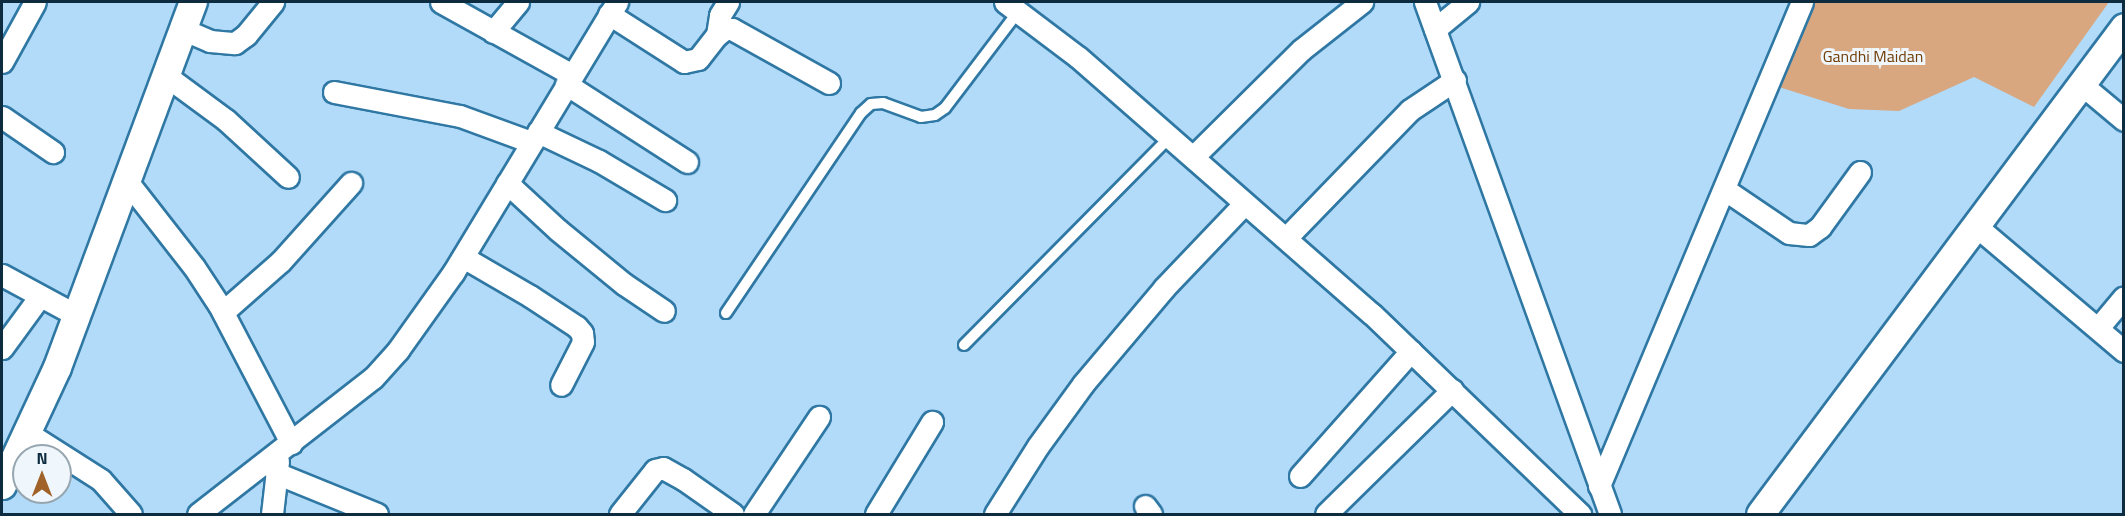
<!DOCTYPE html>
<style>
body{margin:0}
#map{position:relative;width:2125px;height:516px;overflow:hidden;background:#b2dbf9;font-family:"Titillium Web",sans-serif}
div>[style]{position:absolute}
.green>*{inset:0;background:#d8a67f}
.roads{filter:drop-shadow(2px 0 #3078a4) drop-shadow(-2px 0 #3078a4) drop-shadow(0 2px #3078a4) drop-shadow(0 -2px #3078a4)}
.service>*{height:10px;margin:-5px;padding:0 5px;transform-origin:5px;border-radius:5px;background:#fff}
.minor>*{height:21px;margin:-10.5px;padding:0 10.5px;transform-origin:10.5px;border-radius:10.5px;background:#fff}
.tertiary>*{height:27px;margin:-13.5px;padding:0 13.5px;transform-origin:13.5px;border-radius:13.5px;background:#fff}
span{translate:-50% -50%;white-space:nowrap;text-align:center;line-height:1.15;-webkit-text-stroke:6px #f0f7fc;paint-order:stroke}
.park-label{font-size:16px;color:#713d06}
.frame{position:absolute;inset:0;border:3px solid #0e2c3f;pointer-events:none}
.north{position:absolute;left:12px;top:444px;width:60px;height:60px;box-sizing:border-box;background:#f0f7fc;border:2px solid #96a6b0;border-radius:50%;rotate:0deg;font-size:16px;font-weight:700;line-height:24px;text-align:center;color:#0e2c3f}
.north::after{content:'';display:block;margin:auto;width:21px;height:27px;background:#a16229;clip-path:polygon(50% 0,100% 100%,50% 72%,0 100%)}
</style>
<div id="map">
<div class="green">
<i style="clip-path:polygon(1814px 2px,2109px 2px,2034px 107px,1974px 77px,1899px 111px,1849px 109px,1776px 86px)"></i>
</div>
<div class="roads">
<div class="service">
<i style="left:726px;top:313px;width:241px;rotate:-56deg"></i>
<i style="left:861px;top:113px;width:13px;rotate:-42deg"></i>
<i style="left:871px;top:104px;width:12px;rotate:-5deg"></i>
<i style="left:883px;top:103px;width:40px;rotate:20.2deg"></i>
<i style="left:921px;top:117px;width:14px;rotate:-8deg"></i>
<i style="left:935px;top:115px;width:12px;rotate:-35deg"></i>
<i style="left:945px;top:108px;width:121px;rotate:-52.8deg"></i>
<i style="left:964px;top:345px;width:293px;rotate:-45.3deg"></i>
</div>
<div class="minor">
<i style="left:441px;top:2px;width:150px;rotate:29.1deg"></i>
<i style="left:1005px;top:2px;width:91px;rotate:37deg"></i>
<i style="left:1078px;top:57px;width:390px;rotate:41.2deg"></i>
<i style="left:1372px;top:314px;width:289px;rotate:43.9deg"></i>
<i style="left:1425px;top:2px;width:544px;rotate:70.13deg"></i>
<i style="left:609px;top:14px;width:89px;rotate:32.6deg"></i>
<i style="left:684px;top:62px;width:14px;rotate:-12deg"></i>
<i style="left:698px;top:59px;width:31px;rotate:-52deg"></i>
<i style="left:717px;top:35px;width:10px;rotate:-37deg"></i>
<i style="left:725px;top:29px;width:7px"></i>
<i style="left:732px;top:29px;width:111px;rotate:29.1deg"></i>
<i style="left:182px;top:29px;width:30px;rotate:23deg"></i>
<i style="left:210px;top:41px;width:25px;rotate:5deg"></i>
<i style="left:235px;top:43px;width:14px;rotate:-36deg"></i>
<i style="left:246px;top:35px;width:43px;rotate:-50.7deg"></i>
<i style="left:1435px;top:29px;width:43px;rotate:-39.3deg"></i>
<i style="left:493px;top:32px;width:39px;rotate:-50deg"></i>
<i style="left:717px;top:35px;width:20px;rotate:-81deg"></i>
<i style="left:720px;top:15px;width:15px;rotate:-58deg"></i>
<i style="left:2px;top:62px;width:68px;rotate:-61.2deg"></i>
<i style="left:165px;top:75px;width:76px;rotate:36.4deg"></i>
<i style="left:226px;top:120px;width:84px;rotate:42.6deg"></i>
<i style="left:566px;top:84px;width:144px;rotate:32.8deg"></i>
<i style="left:2081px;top:84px;width:56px;rotate:39.9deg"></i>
<i style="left:334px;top:92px;width:128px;rotate:10.8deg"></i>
<i style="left:460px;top:116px;width:76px;rotate:20.1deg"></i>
<i style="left:2px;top:117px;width:62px;rotate:34.5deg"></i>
<i style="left:538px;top:132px;width:68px;rotate:25.4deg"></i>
<i style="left:599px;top:161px;width:77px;rotate:30.6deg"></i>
<i style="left:1193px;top:157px;width:152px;rotate:-44.7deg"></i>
<i style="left:1301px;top:50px;width:78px;rotate:-38.2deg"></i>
<i style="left:126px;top:180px;width:110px;rotate:52deg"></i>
<i style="left:194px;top:267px;width:45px;rotate:56.7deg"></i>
<i style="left:219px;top:305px;width:156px;rotate:62.4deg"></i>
<i style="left:507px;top:183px;width:69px;rotate:42.7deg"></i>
<i style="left:558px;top:230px;width:85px;rotate:39.3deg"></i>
<i style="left:624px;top:284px;width:48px;rotate:34deg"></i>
<i style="left:1724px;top:189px;width:78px;rotate:34.1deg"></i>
<i style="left:1789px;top:233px;width:20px;rotate:6deg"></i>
<i style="left:1809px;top:235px;width:14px;rotate:-36deg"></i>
<i style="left:1820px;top:227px;width:68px;rotate:-54deg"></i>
<i style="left:1976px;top:226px;width:194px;rotate:40.2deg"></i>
<i style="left:1286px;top:238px;width:178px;rotate:-45.9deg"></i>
<i style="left:1410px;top:110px;width:54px;rotate:-33.7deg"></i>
<i style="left:463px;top:257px;width:78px;rotate:30.2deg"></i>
<i style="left:530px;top:296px;width:56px;rotate:33.4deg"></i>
<i style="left:577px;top:327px;width:8px;rotate:50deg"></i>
<i style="left:582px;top:333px;width:9px;rotate:84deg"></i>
<i style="left:583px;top:342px;width:48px;rotate:117.1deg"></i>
<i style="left:2px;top:275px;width:84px;rotate:28.4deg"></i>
<i style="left:223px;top:312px;width:77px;rotate:-41.3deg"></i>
<i style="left:281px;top:261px;width:105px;rotate:-48.1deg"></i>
<i style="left:2098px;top:328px;width:40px;rotate:-50deg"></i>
<i style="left:2px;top:348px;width:64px;rotate:-53.8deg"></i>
<i style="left:26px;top:432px;width:89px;rotate:32.6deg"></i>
<i style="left:101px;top:480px;width:45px;rotate:48.6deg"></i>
<i style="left:276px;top:473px;width:109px;rotate:22.1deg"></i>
<i style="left:1300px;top:476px;width:167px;rotate:-48.4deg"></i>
<i style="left:1599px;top:486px;width:525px;rotate:-67.25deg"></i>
<i style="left:1145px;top:506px;width:10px;rotate:53deg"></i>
<i style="left:198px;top:514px;width:222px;rotate:-37.9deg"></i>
<i style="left:373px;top:378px;width:38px;rotate:-48deg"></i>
<i style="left:398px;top:350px;width:95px;rotate:-54.5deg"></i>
<i style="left:453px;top:273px;width:317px;rotate:-58.8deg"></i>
<i style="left:272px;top:514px;width:53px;rotate:-83.5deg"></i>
<i style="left:620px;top:514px;width:56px;rotate:-51.5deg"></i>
<i style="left:655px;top:470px;width:8px;rotate:-14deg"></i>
<i style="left:663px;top:468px;width:23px;rotate:29deg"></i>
<i style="left:683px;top:479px;width:61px;rotate:35deg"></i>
<i style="left:754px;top:514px;width:117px;rotate:-56.2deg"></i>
<i style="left:876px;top:514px;width:108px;rotate:-58.7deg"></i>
<i style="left:995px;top:514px;width:80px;rotate:-57.7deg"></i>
<i style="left:1038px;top:446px;width:77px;rotate:-54deg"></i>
<i style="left:1083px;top:384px;width:126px;rotate:-49.8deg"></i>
<i style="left:1164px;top:288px;width:117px;rotate:-46.4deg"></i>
<i style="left:1326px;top:514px;width:177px;rotate:-44.5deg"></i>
</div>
<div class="tertiary">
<i style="left:2px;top:485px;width:130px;rotate:-65deg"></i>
<i style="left:57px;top:367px;width:390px;rotate:-69.6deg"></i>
<i style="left:1760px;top:514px;width:608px;rotate:-53.22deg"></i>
</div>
</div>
<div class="park-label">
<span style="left:1873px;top:56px">Gandhi Maidan</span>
</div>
<div class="frame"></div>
<div class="north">N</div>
</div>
